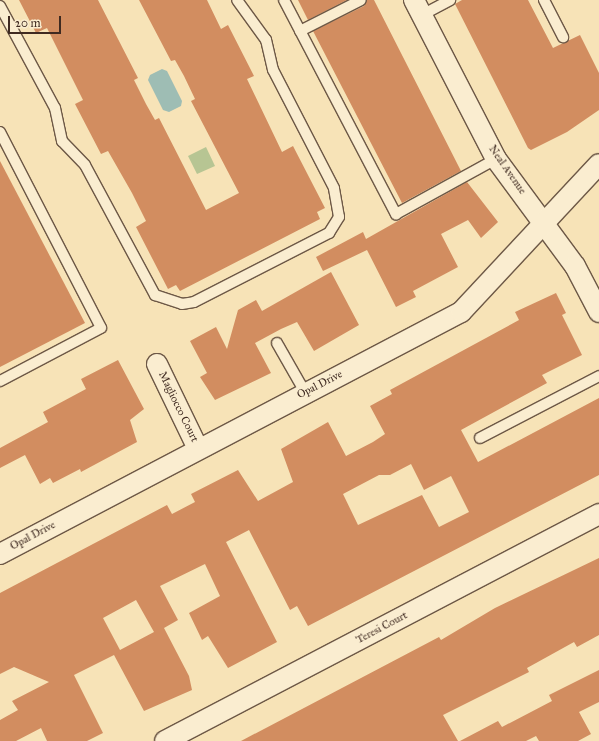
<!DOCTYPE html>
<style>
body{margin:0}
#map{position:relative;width:599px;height:741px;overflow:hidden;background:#f7e3b7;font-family:"IM FELL Great Primer",serif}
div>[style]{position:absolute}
.green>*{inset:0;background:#b7c593}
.water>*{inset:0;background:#9ebdb4}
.building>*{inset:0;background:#d28d60}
.roads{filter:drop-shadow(1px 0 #6d5846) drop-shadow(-1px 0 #6d5846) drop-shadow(0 1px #6d5846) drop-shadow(0 -1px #6d5846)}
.service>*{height:10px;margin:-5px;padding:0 5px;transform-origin:5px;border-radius:5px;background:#faedd0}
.minor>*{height:20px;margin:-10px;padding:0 10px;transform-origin:10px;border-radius:10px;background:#faedd0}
span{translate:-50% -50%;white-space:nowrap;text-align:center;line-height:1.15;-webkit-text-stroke:3px #faedd0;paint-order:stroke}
.street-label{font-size:11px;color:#3f2a21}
.scale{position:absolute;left:8px;top:16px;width:53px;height:18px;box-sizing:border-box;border:2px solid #3f2a21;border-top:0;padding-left:5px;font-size:12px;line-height:14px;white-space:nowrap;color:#3f2a21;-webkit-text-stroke:3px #faedd0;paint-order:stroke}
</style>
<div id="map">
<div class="green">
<i style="clip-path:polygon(206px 147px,215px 166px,197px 174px,188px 156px)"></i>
</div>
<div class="water">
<i style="clip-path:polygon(162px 69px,167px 71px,182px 101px,181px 106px,169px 112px,163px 110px,148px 80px,150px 75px)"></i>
</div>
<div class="building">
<i style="clip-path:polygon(19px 0,98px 0,138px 78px,134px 80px,146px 104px,155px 120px,159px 118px,206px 210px,239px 193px,191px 101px,195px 99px,184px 76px,175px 60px,171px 61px,139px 0,207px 0,221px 29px,228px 25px,254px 76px,247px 79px,282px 152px,293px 146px,325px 208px,317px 212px,320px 219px,180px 291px,176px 285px,168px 289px,136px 227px,146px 221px,132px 193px,108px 151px,101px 154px,75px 104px,83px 100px,47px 28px,36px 33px)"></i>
<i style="clip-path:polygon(298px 0,347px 0,308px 20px)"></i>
<i style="clip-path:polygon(367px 0,374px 0,461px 171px,402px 203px,313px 31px,364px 6px)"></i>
<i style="clip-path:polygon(462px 0,528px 0,553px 48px,580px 35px,599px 73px,599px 110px,567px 132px,531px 150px,528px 148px,455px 4px)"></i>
<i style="clip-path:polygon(0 161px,85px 323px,0 367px)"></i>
<i style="clip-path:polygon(467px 182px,498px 222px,481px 238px,468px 220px,441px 234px,458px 267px,413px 291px,416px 297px,396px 307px,367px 250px,323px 271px,316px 257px,363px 232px,366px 239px)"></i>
<i style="clip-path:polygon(331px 272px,359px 325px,314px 351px,297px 322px,281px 329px,255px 343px,271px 373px,215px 400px,200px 377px,207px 373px,190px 341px,216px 327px,227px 349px,238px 310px,256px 300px,262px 311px)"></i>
<i style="clip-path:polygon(evenodd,556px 293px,566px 313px,562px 315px,582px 355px,542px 375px,547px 383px,461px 430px,478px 462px,599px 398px,599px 475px,308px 626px,297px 606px,290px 610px,249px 530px,226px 542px,277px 642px,228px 668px,208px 636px,202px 640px,189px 613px,220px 596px,205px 564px,160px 586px,178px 620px,164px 628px,189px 676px,192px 690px,144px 711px,114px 655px,74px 675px,103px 733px,87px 741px,47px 741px,41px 728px,16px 741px,0 741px,0 720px,18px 710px,12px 701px,49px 682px,14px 667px,0 674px,0 593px,167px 505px,172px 514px,195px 502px,191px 494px,238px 470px,258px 501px,293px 482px,281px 449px,328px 422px,346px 456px,373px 442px,385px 434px,370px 406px,392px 394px,390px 390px,519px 320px,515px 312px,556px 293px,411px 464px,424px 490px,451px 476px,469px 512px,439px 527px,422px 495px,358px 525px,343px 494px,379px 475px,390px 475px,411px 464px,556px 293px,136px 600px,154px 632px,120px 650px,103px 618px,136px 600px)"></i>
<i style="clip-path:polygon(118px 360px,144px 409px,130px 420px,137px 442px,81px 472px,80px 469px,53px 483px,50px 478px,40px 484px,25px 455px,0 468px,0 448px,48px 422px,43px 412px,86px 389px,81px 379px)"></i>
<i style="clip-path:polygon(599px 558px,599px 635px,577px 647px,574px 642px,527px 668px,529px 672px,443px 715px,458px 741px,241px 741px,439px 637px,441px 640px,495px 608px)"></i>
<i style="clip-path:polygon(599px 670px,599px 702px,579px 712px,591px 734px,578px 741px,539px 741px,536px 736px,526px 741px,460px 741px,498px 721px,502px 727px,552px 701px,549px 695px)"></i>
</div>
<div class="roads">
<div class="service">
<i style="left:284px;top:0;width:242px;rotate:62.4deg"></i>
<i style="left:396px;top:214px;width:114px;rotate:-28.8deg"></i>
<i style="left:544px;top:0;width:42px;rotate:62.8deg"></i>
<i style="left:0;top:6px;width:116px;rotate:61.7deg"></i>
<i style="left:55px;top:108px;width:34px;rotate:78deg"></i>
<i style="left:62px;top:141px;width:33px;rotate:46deg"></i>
<i style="left:85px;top:165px;width:148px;rotate:61.7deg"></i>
<i style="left:155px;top:295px;width:28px;rotate:18deg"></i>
<i style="left:182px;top:304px;width:12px;rotate:-9deg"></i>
<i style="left:194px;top:302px;width:152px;rotate:-27.1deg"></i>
<i style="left:329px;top:233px;width:19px;rotate:-58deg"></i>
<i style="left:339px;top:217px;width:29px;rotate:-100deg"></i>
<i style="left:334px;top:188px;width:133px;rotate:-117.3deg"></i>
<i style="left:273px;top:70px;width:31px;rotate:-103deg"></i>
<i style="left:266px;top:40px;width:49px;rotate:-125.9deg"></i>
<i style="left:422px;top:15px;width:32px;rotate:-28deg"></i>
<i style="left:300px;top:31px;width:68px;rotate:-26.9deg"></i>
<i style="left:0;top:132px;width:220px;rotate:62.7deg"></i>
<i style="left:101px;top:328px;width:114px;rotate:152.3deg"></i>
<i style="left:277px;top:343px;width:56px;rotate:60.3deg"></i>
<i style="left:480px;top:438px;width:134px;rotate:-27.5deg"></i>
</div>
<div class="minor">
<i style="left:414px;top:0;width:179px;rotate:62.7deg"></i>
<i style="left:496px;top:159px;width:133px;rotate:53.6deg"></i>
<i style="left:575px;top:266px;width:52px;rotate:62.4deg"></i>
<i style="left:157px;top:364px;width:94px;rotate:64.2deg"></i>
<i style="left:0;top:554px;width:521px;rotate:-27.7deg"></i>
<i style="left:461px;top:312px;width:202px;rotate:-47deg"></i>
<i style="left:165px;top:741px;width:490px;rotate:-27.6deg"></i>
</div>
</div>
<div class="street-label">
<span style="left:507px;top:170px;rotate:55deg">Neal Avenue</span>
<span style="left:320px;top:385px;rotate:-27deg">Opal Drive</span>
<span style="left:178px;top:407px;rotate:64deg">Magliocco Court</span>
<span style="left:33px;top:536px;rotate:-28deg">Opal Drive</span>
<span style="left:382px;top:628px;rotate:-28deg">Teresi Court</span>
</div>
<div class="scale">20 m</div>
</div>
